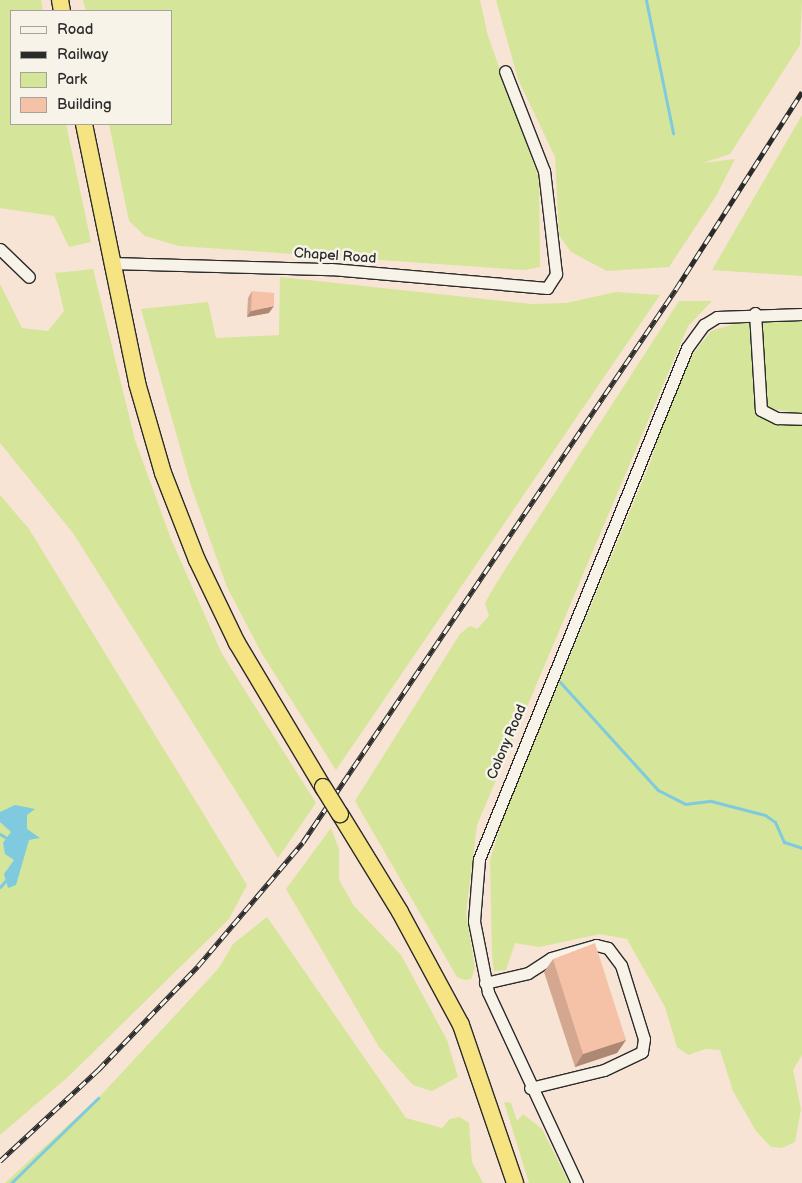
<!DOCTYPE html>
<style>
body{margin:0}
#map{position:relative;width:802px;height:1183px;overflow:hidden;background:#f7e4d4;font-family:"Balsamiq Sans",sans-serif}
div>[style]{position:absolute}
.green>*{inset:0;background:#d5e599}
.water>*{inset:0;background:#7fcadf}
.stream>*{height:3px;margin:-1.5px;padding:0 1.5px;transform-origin:1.5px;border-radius:1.5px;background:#7fcadf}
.roads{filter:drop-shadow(1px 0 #2b2b2b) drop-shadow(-1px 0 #2b2b2b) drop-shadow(0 1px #2b2b2b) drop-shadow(0 -1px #2b2b2b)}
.minor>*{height:11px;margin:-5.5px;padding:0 5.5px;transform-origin:5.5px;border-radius:5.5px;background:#f7f3e8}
.highway>*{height:16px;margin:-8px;padding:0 8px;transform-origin:8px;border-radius:8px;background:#f6e381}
.rail>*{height:5px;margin-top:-2.5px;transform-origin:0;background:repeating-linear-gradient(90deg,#f7f3e8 0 9px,#2b2b2b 0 18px);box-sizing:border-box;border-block:1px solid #2b2b2b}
.bridges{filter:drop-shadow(1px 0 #2b2b2b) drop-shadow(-1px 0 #2b2b2b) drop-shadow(0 1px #2b2b2b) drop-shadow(0 -1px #2b2b2b)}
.highway-bridge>*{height:16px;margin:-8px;padding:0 8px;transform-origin:8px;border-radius:8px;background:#f6e381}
.wall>*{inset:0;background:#d4a790}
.shaded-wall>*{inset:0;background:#ac8875}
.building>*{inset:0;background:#f6c2a7}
span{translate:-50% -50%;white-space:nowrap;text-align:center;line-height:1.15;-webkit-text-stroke:5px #f7f3e8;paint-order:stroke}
.street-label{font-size:14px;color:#2b2b2b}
.legend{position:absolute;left:10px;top:10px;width:162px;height:115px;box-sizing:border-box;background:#f7f3e8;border:1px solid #a5a39c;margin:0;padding:6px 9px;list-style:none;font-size:15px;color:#2b2b2b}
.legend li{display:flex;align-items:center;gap:10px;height:25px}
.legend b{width:25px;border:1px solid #a5a39c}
</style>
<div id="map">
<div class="green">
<i style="clip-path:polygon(0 0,41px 0,43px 11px,11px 11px,11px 124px,66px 124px,91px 242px,69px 247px,54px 216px,0 208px)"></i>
<i style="clip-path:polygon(83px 0,480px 0,488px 36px,539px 179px,540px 267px,524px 270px,179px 246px,145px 236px,129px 221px,109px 124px,171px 124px,171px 11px,86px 11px)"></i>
<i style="clip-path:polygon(496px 0,802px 0,800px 45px,730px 154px,703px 163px,735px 159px,716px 196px,669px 267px,607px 271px,571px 252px,559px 235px,555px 157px,518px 79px)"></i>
<i style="clip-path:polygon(802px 115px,802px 276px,712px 270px)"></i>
<i style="clip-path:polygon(93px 269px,135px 440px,171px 539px,222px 654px,316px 803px,278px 858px,73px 533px,0 443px,0 284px,22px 328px,48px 331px,64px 311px,55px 273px)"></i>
<i style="clip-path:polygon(280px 277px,532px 304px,566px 303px,616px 292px,660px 295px,336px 770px,262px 654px,227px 587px,191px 486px,141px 309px,208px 302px,216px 338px,279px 335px)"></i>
<i style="clip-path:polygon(679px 301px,712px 301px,688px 326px,477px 825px,466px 913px,475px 968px,471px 979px,464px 980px,457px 977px,355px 801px,460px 634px,470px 626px,477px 629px,489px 616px,485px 603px,497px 582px)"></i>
<i style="clip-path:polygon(751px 319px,757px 409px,802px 423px,802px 1055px,793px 1070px,801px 1109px,795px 1142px,782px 1148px,771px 1147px,756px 1131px,733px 1091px,720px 1050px,705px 1049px,688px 1055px,677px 1047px,665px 1007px,627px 939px,600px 934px,539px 947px,515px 943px,506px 970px,494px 971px,492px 955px,490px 860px,503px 818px,650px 463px,680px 371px,711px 331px)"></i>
<i style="clip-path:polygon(761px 320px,802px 321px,802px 414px,766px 408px)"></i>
<i style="clip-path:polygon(0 495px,29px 529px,247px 885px,229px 919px,69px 1076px,0 1135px)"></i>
<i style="clip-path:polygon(331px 828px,339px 849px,339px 880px,354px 906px,401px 955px,447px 1040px,458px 1077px,432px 1091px,413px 1085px,379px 1047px,286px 889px)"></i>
<i style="clip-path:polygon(267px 917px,406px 1118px,442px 1128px,450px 1119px,460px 1117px,469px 1123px,472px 1162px,483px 1183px,5px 1183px,103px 1093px,219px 968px,233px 944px)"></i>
<i style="clip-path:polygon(504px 1102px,511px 1103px,517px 1121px,523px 1114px,542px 1129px,569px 1183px,529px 1183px)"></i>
</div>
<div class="water">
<i style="clip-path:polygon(15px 805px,35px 809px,27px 815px,27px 829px,40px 838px,29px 840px,16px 885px,8px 888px,4px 874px,14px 860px,5px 854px,3px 843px,11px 832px,0 822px,0 812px)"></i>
</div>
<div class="stream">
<i style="left:646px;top:0;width:136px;rotate:78.5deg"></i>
<i style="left:560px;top:682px;width:146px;rotate:47.8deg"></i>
<i style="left:658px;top:790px;width:30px;rotate:27deg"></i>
<i style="left:685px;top:804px;width:26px;rotate:-7deg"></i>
<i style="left:711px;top:801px;width:56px;rotate:14.5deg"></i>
<i style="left:765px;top:815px;width:12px;rotate:35deg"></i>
<i style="left:775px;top:822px;width:22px;rotate:66deg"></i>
<i style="left:784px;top:842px;width:19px;rotate:18deg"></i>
<i style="left:0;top:834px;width:12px;rotate:31deg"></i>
<i style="left:0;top:887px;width:9px;rotate:-49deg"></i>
<i style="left:11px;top:1183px;width:122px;rotate:-44.3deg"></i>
</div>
<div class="roads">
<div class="minor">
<i style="left:0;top:249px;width:40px;rotate:44deg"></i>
<i style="left:111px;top:263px;width:220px;rotate:1.6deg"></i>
<i style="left:331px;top:269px;width:217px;rotate:5deg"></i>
<i style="left:547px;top:288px;width:17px;rotate:-57deg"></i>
<i style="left:556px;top:274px;width:104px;rotate:-96.6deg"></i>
<i style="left:544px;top:171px;width:107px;rotate:-111.3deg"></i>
<i style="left:755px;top:313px;width:97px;rotate:86.5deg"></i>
<i style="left:761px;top:410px;width:18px;rotate:27deg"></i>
<i style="left:777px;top:418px;width:25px;rotate:2deg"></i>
<i style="left:485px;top:983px;width:44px;rotate:-13.1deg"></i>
<i style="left:528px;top:973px;width:27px;rotate:-33deg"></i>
<i style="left:551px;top:958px;width:47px;rotate:-16.1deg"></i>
<i style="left:596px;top:945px;width:12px;rotate:14deg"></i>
<i style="left:608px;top:948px;width:21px;rotate:53deg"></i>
<i style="left:621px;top:965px;width:77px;rotate:72.7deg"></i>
<i style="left:644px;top:1039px;width:13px;rotate:99deg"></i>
<i style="left:642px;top:1052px;width:42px;rotate:154.7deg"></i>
<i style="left:604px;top:1070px;width:76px;rotate:166.3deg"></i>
<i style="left:577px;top:1183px;width:211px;rotate:-115deg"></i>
<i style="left:488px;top:992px;width:72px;rotate:-101.2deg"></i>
<i style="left:474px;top:921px;width:62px;rotate:-85.4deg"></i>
<i style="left:479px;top:859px;width:552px;rotate:-67.85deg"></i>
<i style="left:687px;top:348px;width:29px;rotate:-54deg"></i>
<i style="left:704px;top:325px;width:15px;rotate:-32deg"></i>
<i style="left:717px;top:317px;width:85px;rotate:-2deg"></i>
</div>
<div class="highway">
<i style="left:60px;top:0;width:11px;rotate:80deg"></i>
<i style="left:84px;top:124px;width:264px;rotate:78.4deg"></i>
<i style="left:137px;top:383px;width:94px;rotate:73.9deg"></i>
<i style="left:163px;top:473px;width:93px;rotate:68.7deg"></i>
<i style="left:197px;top:560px;width:92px;rotate:64.3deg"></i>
<i style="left:237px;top:643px;width:168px;rotate:59.2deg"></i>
<i style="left:340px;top:814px;width:115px;rotate:58.5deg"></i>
<i style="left:400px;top:912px;width:128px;rotate:61.6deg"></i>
<i style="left:461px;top:1025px;width:167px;rotate:71.1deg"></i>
</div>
</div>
<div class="rail">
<i style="left:0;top:1161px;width:134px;rotate:-42.9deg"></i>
<i style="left:98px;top:1070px;width:144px;rotate:-46.1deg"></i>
<i style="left:198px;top:966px;width:162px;rotate:-49.7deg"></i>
<i style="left:303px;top:842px;width:667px;rotate:-56deg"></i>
<i style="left:676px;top:289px;width:234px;rotate:-57.4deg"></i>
</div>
<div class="bridges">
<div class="highway-bridge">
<i style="left:323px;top:787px;width:32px;rotate:58deg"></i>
</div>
</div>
<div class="wall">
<i style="clip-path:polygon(252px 291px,269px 313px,247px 317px,248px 298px)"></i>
<i style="clip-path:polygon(553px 959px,626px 1040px,617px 1053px,575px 1067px,544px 972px)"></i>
</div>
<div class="shaded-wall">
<i style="clip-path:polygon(274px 306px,269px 313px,247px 317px,251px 311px)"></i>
<i style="clip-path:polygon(626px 1040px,617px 1053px,575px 1067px,583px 1054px)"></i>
</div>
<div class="building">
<i style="clip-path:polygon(252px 291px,274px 293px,274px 306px,251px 311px)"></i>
<i style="clip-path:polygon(595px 943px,626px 1040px,583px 1054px,553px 959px)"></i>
</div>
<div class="street-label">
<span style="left:335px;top:256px;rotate:4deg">Chapel Road</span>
<span style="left:507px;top:742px;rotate:-67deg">Colony Road</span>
</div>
<ul class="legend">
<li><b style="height:6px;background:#f7f3e8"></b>Road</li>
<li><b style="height:6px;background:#2b2b2b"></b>Railway</li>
<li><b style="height:14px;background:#d5e599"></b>Park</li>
<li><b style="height:14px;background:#f6c2a7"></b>Building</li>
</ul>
</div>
